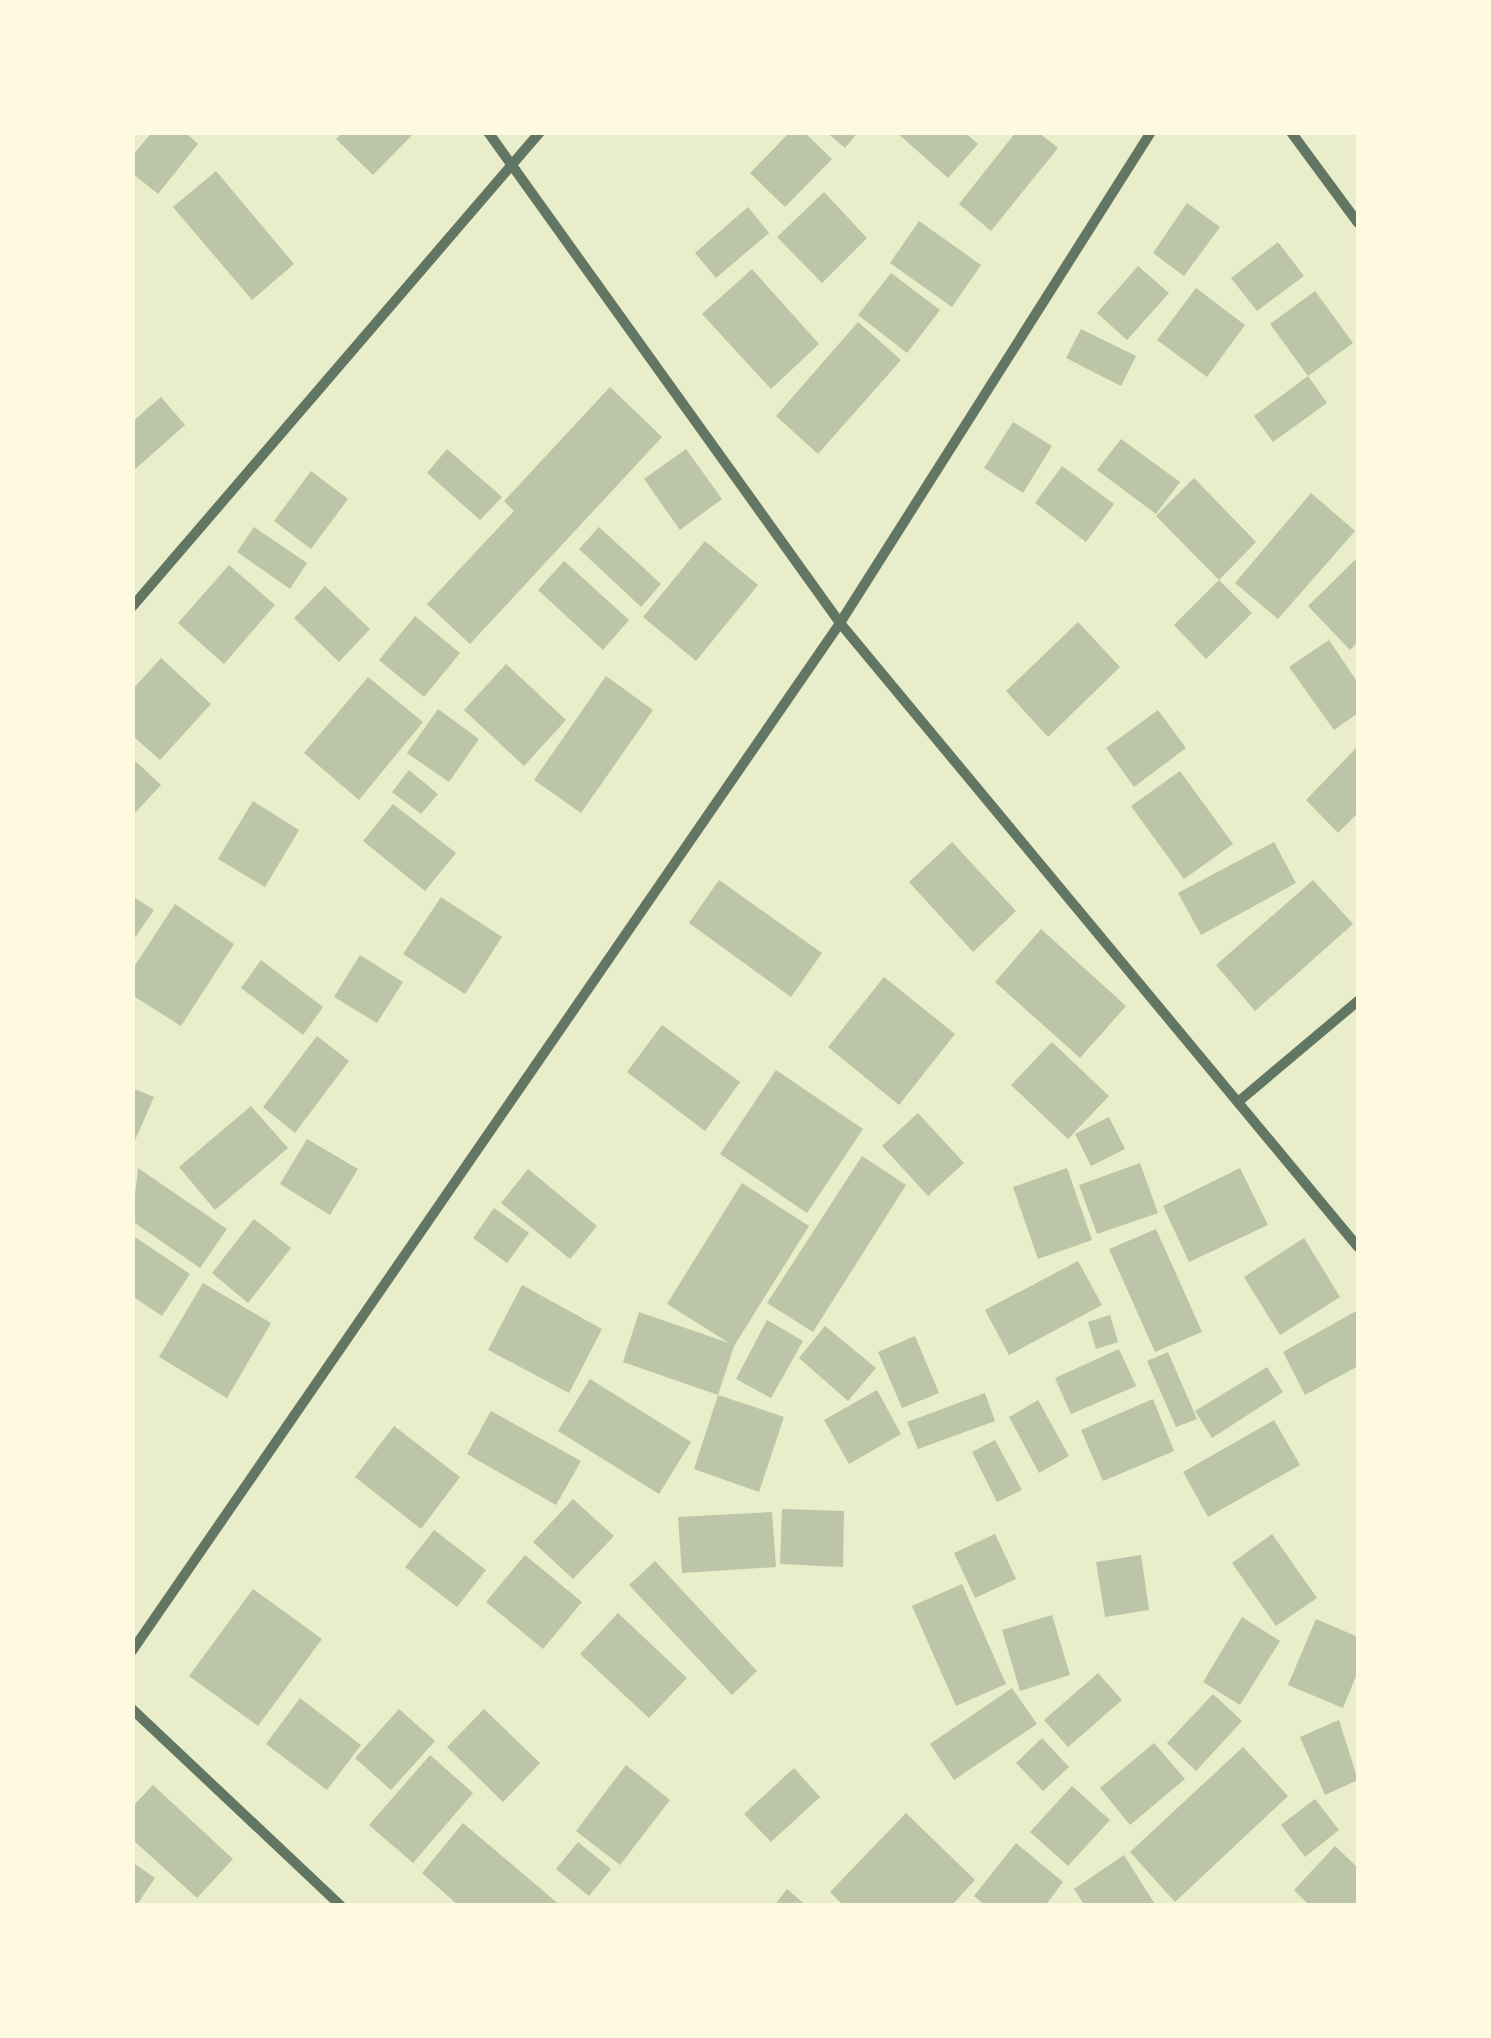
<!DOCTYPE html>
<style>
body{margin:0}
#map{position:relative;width:1491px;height:2038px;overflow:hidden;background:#e9edc9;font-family:Lato,sans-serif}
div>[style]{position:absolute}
.building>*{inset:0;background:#bcc5a7}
.minor>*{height:10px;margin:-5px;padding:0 5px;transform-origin:5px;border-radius:5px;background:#617663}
span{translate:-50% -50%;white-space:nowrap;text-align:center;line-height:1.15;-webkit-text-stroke:8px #fefae0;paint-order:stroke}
.frame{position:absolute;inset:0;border:135px solid #fefae0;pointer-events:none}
</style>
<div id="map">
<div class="building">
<i style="clip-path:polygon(152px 132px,185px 132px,198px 144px,158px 194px,132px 173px,132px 156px)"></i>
<i style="clip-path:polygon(343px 132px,415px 132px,373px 175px,336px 139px)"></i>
<i style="clip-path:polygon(790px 132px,804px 132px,832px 159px,785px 207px,750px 173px)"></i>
<i style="clip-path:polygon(826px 132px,858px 132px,845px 148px)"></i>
<i style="clip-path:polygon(896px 132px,964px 132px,978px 144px,948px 178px)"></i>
<i style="clip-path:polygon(1016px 132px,1038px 132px,1058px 148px,991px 231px,959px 204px)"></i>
<i style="clip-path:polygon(216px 171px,294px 264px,252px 300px,173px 207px)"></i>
<i style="clip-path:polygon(824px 192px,867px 238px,822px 283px,777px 237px)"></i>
<i style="clip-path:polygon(1187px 203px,1220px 227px,1184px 276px,1153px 253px)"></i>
<i style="clip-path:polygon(748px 207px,769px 233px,716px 278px,695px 253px)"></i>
<i style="clip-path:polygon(919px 221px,981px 265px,952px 307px,890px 263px)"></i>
<i style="clip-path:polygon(1278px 242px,1304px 276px,1257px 311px,1231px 278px)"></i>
<i style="clip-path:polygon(1138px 266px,1169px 293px,1127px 340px,1097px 313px)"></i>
<i style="clip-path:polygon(752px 269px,819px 344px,771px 389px,702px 314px)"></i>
<i style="clip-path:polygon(891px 273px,940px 310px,907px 353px,858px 315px)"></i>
<i style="clip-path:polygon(1196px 288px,1245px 325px,1207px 377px,1157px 340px)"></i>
<i style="clip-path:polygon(1315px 291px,1353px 343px,1308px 376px,1270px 324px)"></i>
<i style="clip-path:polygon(858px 322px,901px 360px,818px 454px,776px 416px)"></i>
<i style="clip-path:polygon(1081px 329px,1136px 356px,1121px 386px,1066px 358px)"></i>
<i style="clip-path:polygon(1308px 376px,1327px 403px,1273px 442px,1254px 416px)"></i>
<i style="clip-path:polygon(610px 387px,662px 437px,470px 644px,427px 604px,514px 511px,504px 501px)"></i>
<i style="clip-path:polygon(161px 397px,185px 425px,132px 472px,132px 422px)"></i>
<i style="clip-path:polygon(1013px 422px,1052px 446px,1023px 493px,984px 468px)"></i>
<i style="clip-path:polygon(1121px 439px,1180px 482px,1156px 514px,1097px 470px)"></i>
<i style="clip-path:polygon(447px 449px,502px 497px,480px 520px,427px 473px)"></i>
<i style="clip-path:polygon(686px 449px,722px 499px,680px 530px,644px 479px)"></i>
<i style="clip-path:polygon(1062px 466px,1114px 504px,1086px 542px,1035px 503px)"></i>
<i style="clip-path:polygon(311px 471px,348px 499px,311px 549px,274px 521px)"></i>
<i style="clip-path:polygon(1194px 478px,1256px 542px,1219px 580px,1156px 516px)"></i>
<i style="clip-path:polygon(1311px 493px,1355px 531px,1278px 619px,1235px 583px)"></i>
<i style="clip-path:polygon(254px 527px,307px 563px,290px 589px,237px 552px)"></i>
<i style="clip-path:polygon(599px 527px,661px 584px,641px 607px,579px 549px)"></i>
<i style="clip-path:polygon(705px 541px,758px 585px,696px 661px,643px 617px)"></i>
<i style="clip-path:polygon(1358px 557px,1358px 642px,1350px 650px,1308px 606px)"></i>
<i style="clip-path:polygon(564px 561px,629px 620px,603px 650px,538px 590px)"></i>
<i style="clip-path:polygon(229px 565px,275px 605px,224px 664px,178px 623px)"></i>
<i style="clip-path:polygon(1219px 580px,1252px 613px,1206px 659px,1174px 625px)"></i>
<i style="clip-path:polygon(325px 586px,370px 629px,339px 662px,294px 618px)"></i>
<i style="clip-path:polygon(415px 616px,460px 653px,424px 697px,379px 660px)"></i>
<i style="clip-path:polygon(1078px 622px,1120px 667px,1048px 737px,1006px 691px)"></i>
<i style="clip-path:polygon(1329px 640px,1358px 683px,1358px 713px,1334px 730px,1289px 667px)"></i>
<i style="clip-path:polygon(161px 658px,211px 704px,160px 760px,132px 735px,132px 690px)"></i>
<i style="clip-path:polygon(506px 664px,566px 720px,524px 766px,464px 710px)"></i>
<i style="clip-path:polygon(606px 676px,653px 710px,581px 813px,534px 780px)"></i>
<i style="clip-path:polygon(368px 677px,423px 722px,359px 800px,304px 753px)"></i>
<i style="clip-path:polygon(438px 709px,479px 739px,449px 782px,407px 753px)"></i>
<i style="clip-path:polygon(1158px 710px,1186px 748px,1134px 787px,1106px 748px)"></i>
<i style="clip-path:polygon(1358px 746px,1358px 813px,1338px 833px,1306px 800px)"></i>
<i style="clip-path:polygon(132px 758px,161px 785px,132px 816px)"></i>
<i style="clip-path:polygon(409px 770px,438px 794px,421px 814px,392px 792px)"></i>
<i style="clip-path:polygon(1180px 771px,1233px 844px,1184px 879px,1131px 806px)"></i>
<i style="clip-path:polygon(253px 801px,299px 830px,265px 887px,218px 859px)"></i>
<i style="clip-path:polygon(393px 804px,456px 853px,425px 891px,363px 841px)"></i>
<i style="clip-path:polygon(952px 842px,1016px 911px,973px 952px,909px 882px)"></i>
<i style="clip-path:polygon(1274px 842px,1296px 883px,1201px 935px,1178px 893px)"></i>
<i style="clip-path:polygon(719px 880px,822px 953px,791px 997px,689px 923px)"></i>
<i style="clip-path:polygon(1313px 880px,1353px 924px,1255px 1011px,1216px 965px)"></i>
<i style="clip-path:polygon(132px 896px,154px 910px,132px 942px)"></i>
<i style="clip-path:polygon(441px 897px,502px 937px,465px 994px,403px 954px)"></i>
<i style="clip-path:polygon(175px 904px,234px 944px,181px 1026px,132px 995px,132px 970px)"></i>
<i style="clip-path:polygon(1041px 929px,1126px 1006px,1080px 1058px,995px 982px)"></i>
<i style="clip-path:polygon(360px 955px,403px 982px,377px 1023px,334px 997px)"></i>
<i style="clip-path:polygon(261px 960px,323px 1007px,303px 1035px,241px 988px)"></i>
<i style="clip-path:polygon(884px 977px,955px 1034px,899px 1105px,828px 1047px)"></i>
<i style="clip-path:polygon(662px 1025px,740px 1082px,705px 1131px,627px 1072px)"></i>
<i style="clip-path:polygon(317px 1036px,349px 1061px,295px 1133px,263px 1107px)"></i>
<i style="clip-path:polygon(1052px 1042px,1109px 1096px,1068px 1139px,1011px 1085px)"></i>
<i style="clip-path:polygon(776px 1070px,863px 1129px,807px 1213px,720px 1154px)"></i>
<i style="clip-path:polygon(132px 1088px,154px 1097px,132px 1147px)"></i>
<i style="clip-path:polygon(251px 1106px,288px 1148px,215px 1210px,179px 1167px)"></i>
<i style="clip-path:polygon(918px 1113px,964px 1163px,928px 1196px,882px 1146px)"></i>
<i style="clip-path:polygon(1109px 1117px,1125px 1149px,1091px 1166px,1075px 1134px)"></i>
<i style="clip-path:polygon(307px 1139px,358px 1169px,330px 1215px,280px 1184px)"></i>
<i style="clip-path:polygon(862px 1156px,906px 1185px,813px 1332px,767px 1303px)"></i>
<i style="clip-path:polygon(1140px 1163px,1158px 1213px,1097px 1234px,1079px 1185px)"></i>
<i style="clip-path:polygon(138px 1168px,227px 1229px,200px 1268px,132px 1221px)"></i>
<i style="clip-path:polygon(1067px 1168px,1092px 1240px,1038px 1259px,1013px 1187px)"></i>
<i style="clip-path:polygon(1240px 1168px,1268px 1225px,1189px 1262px,1163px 1206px)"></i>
<i style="clip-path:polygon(528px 1169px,597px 1226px,570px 1259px,501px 1203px)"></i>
<i style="clip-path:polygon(742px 1183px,809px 1226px,734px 1346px,718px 1395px,623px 1362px,639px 1312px,729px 1343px,667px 1304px)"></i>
<i style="clip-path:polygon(494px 1208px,529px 1233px,507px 1263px,473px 1238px)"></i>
<i style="clip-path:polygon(254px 1219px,291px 1248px,248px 1303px,212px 1273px)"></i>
<i style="clip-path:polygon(1156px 1229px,1202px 1332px,1155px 1352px,1109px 1249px)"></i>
<i style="clip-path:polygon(132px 1235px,190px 1274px,162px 1316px,132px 1296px)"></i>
<i style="clip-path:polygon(1304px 1238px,1340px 1297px,1280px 1335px,1244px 1277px)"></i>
<i style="clip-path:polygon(1078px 1261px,1102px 1305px,1009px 1355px,985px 1310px)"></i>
<i style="clip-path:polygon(203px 1283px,271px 1323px,227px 1398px,159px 1357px)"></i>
<i style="clip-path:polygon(522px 1285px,602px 1329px,569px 1393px,488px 1350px)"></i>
<i style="clip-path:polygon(1358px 1310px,1358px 1366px,1305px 1395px,1283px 1352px)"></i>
<i style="clip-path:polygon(1110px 1315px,1118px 1342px,1096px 1349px,1088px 1322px)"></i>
<i style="clip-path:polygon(767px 1320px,803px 1341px,771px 1398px,736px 1379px)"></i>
<i style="clip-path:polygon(825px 1326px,876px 1368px,848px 1401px,799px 1358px)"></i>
<i style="clip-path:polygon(915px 1336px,939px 1393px,902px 1408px,878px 1352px)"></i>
<i style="clip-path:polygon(1119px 1349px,1136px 1386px,1071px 1414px,1055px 1378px)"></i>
<i style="clip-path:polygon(1168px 1352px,1197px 1419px,1176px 1427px,1147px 1361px)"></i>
<i style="clip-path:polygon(1267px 1367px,1283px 1392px,1212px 1438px,1195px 1411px)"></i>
<i style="clip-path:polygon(590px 1379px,691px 1442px,659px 1494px,558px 1431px)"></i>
<i style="clip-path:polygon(877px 1390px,901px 1434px,849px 1464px,824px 1420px)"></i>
<i style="clip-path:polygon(985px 1393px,995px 1421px,918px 1449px,907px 1422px)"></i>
<i style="clip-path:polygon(718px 1395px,784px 1417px,759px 1492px,694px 1469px)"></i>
<i style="clip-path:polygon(1153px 1399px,1174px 1451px,1103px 1481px,1081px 1430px)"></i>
<i style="clip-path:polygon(1038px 1400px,1069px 1456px,1039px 1473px,1009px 1417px)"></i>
<i style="clip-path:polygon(491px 1411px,581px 1461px,556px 1505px,467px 1454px)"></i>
<i style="clip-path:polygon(1274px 1420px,1300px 1465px,1208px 1517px,1183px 1472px)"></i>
<i style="clip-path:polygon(394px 1426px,460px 1477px,421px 1529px,355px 1477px)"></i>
<i style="clip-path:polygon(995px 1440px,1022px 1490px,997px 1502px,972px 1452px)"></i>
<i style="clip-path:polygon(573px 1499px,614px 1536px,573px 1579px,533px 1542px)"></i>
<i style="clip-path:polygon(782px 1509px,844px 1511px,843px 1567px,780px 1564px)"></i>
<i style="clip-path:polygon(772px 1512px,776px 1567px,682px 1573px,678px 1517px)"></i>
<i style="clip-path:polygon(434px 1530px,486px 1570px,457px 1607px,405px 1567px)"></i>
<i style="clip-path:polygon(995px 1534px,1016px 1579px,975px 1598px,954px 1553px)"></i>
<i style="clip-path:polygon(1272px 1534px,1317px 1598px,1276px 1626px,1232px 1563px)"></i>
<i style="clip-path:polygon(525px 1555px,582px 1602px,543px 1649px,486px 1602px)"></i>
<i style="clip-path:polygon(1141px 1555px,1149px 1610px,1105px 1617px,1096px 1562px)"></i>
<i style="clip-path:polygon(655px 1561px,757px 1671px,732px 1695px,629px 1585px)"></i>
<i style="clip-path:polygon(962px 1584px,1006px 1684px,956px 1706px,912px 1606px)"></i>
<i style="clip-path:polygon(253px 1589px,322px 1639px,258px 1726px,189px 1676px)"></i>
<i style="clip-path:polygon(618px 1613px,687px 1678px,649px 1718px,580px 1654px)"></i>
<i style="clip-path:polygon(1052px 1615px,1070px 1675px,1020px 1691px,1002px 1630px)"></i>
<i style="clip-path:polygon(1242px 1617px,1280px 1641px,1240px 1705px,1203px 1682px)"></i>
<i style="clip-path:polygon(1316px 1619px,1358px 1637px,1358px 1671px,1343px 1708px,1288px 1685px)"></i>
<i style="clip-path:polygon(1098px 1673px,1122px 1700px,1068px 1747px,1044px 1720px)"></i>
<i style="clip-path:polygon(1012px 1688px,1037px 1724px,954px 1780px,930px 1744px)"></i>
<i style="clip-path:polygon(1213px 1694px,1242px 1721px,1196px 1771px,1167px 1743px)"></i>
<i style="clip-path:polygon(300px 1698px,361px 1745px,327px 1790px,266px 1744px)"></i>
<i style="clip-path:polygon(399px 1709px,435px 1741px,391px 1790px,355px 1758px)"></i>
<i style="clip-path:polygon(484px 1709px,540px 1763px,503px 1802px,447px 1747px)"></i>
<i style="clip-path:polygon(1339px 1720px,1358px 1780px,1325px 1795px,1300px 1737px)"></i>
<i style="clip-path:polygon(1042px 1738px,1069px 1767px,1043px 1791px,1016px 1763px)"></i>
<i style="clip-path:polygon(1154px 1743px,1185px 1779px,1130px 1825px,1100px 1788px)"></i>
<i style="clip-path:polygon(1243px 1747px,1288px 1796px,1175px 1902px,1130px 1852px)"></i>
<i style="clip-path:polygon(430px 1755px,473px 1793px,413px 1863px,369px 1825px)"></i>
<i style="clip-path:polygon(626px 1765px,670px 1800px,620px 1865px,576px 1831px)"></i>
<i style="clip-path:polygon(794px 1768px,820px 1797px,771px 1842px,744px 1814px)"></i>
<i style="clip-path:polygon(153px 1785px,233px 1859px,197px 1898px,132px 1839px,132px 1807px)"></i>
<i style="clip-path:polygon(1072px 1786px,1110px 1820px,1068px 1866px,1030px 1832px)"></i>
<i style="clip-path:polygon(1315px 1799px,1339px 1830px,1305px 1857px,1281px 1825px)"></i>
<i style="clip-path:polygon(906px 1813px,975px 1880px,951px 1906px,844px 1906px,830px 1892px)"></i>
<i style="clip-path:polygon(463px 1823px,561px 1906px,459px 1906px,422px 1873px)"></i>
<i style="clip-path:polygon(578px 1842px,611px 1869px,589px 1896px,556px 1869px)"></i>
<i style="clip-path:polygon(1016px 1843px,1063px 1882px,1045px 1906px,986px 1906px,974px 1896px)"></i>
<i style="clip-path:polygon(1335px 1846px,1358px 1868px,1358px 1906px,1310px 1906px,1294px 1890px)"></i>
<i style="clip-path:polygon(1124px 1855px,1156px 1906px,1085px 1906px,1074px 1889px)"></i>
<i style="clip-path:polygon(132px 1862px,155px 1878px,136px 1906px,132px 1906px)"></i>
<i style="clip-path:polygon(787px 1889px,807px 1906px,774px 1906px)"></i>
</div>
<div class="minor">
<i style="left:488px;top:132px;width:604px;rotate:54.36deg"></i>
<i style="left:840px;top:623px;width:811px;rotate:50.3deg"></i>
<i style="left:1291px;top:132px;width:113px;rotate:53.6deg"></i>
<i style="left:132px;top:607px;width:626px;rotate:-49.34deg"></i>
<i style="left:1238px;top:1102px;width:157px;rotate:-40.1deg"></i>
<i style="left:132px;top:1651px;width:1248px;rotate:-55.44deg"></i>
<i style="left:840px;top:623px;width:581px;rotate:-57.65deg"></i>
<i style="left:132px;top:1709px;width:287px;rotate:43.3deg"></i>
</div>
<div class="frame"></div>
</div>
